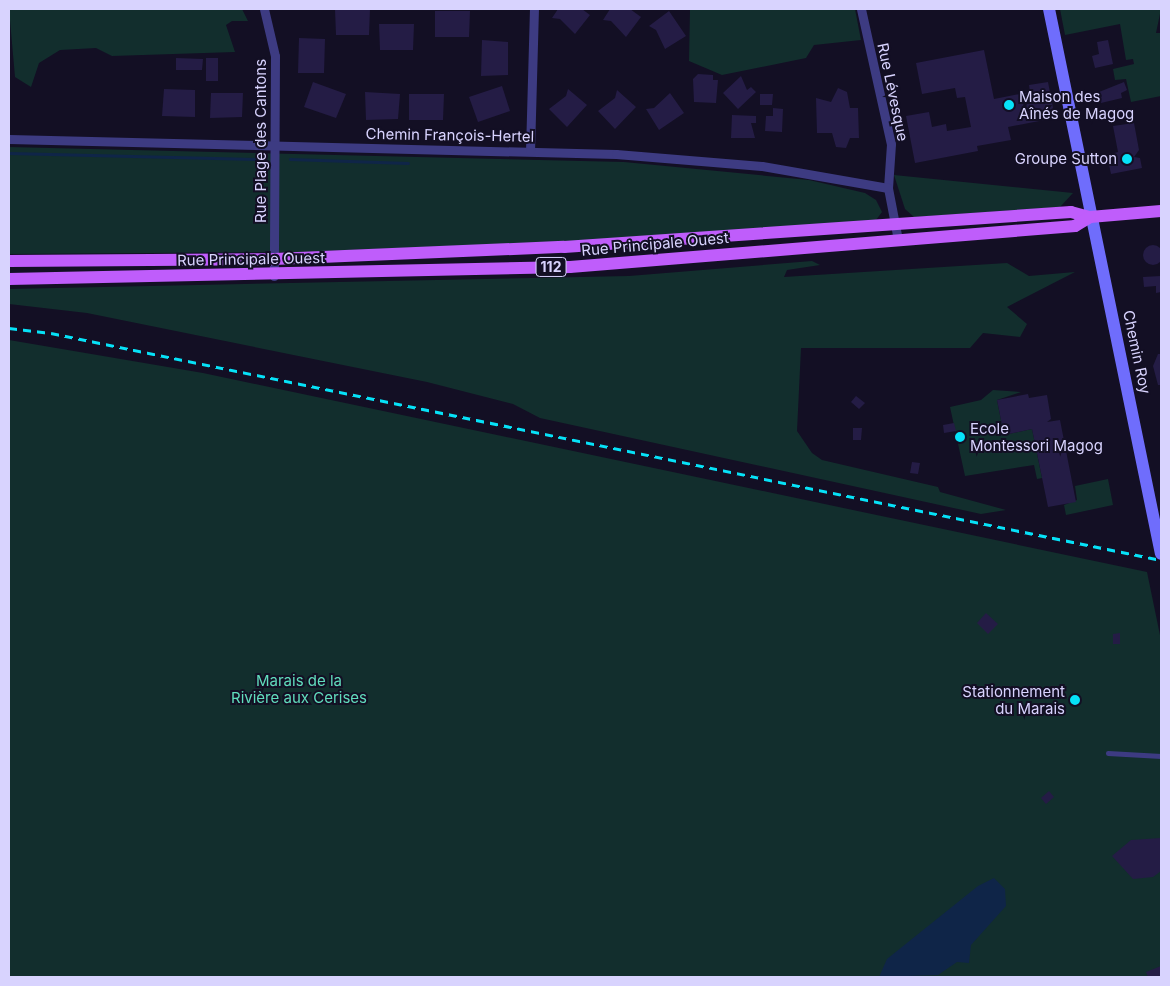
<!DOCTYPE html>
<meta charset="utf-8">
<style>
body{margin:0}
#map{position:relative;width:1170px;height:986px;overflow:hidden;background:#130f24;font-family:Inter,sans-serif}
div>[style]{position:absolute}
.green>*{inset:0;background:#122e2d}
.water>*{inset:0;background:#0f2548}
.stream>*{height:3px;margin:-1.5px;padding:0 1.5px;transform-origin:1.5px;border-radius:1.5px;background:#0f2548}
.building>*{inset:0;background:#241c45}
.round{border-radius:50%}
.lane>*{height:4.5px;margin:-2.25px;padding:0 2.25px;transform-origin:2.25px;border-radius:2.25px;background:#3d3b82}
.street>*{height:9px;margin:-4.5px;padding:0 4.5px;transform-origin:4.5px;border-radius:4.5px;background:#3d3b82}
.secondary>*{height:12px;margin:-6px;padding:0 6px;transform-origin:6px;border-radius:6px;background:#6f6dfc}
.primary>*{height:12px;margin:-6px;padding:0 6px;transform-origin:6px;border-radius:6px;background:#bf5dfb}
.rail>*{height:3px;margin-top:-1.5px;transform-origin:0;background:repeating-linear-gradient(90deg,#06e2f8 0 8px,transparent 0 14px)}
.dots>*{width:14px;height:14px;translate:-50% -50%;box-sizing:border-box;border:2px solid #130f24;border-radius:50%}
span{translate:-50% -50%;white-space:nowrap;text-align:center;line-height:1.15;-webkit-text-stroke:4px #130f24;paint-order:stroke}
.shield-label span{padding:1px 4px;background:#130f24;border:1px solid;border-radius:4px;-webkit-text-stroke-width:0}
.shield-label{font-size:14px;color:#d8d3fe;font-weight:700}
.street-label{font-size:15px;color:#d8d3fe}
.poi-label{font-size:15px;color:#d8d3fe}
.left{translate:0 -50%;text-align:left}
.right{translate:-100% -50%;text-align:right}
.park-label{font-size:15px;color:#61ddbd}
.frame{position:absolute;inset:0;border:10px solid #d8d3fe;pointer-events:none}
</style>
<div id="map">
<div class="green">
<i style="clip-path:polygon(9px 9px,242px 9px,248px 21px,232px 21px,226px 25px,235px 52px,112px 56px,96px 48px,60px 50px,39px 63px,31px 87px,15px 77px)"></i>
<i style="clip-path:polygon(690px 9px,855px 9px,861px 40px,814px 45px,806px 58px,722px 75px,689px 61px)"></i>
<i style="clip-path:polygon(1060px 9px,1161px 9px,1156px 33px,1161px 33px,1161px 96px,1131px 102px,1126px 79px,1115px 80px,1113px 69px,1134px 64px,1133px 59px,1126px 60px,1120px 24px,1065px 35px)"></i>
<i style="clip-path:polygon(9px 147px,624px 162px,809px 180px,865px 193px,876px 200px,882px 212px,876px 220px,606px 240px,299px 252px,9px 254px)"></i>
<i style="clip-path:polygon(894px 175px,1073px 193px,1060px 207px,914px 217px,905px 209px)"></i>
<i style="clip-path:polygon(812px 261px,820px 265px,787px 270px,784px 277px,1007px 263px,1029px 276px,1075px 272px,1007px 307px,1027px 324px,1020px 337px,983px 333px,970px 348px,801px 348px,797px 431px,812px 453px,822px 460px,938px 487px,940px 492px,1006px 510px,981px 514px,540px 418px,513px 404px,427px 382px,87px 313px,9px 304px,9px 289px,629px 276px)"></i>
<i style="clip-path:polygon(9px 340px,203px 373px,1147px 572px,1161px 640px,1161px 977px,9px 977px)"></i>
<i style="clip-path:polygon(993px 390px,1021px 392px,997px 400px,1004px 435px,1032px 429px,1042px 478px,1037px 479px,1034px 465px,965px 476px,950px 407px,981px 400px)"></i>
<i style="clip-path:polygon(1108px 479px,1113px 505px,1066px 515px,1064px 505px,1077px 500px,1075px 486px)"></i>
</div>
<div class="water">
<i style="clip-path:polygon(994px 878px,1005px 889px,1006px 906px,971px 945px,969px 963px,957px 962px,938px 975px,879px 977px,887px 959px,978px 886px)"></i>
</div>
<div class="stream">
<i style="left:9px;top:153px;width:247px;rotate:1.4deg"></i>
<i style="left:290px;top:159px;width:118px;rotate:1.9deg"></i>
</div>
<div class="building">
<i style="clip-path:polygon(335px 9px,370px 9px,369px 35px,336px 35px)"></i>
<i style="clip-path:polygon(558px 9px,582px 9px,590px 15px,575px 34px,560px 19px,552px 18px)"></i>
<i style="clip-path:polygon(610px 9px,630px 9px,641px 17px,626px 37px,611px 21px,603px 20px)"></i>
<i style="clip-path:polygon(435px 11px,470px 11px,469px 37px,435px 37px)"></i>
<i style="clip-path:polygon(669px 11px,686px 36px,665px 49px,656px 30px,649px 26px)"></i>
<i style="clip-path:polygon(379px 24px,414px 24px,413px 50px,380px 50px)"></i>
<i style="clip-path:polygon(299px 38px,325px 39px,324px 73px,298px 73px)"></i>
<i style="clip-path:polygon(482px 40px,508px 42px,508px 75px,481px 76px)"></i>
<i style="clip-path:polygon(1108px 40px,1113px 64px,1095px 68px,1092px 56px,1099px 54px,1097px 42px)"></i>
<i style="clip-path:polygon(984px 50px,994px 99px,1030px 92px,1029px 85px,1048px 82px,1055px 118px,1008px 127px,1011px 140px,977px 146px,978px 151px,915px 163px,906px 116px,929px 112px,932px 127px,946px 124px,947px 131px,971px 127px,965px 97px,957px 98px,955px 88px,922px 94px,916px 63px)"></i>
<i style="clip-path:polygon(176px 58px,203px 59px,202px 70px,176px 70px)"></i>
<i style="clip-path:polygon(206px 58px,218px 58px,218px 81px,206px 81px)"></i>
<i style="clip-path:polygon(698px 74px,713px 75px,713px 80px,718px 80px,716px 103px,694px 102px,693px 79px)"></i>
<i style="clip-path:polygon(741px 76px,747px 90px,751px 87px,756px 92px,738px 109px,723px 93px)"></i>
<i style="clip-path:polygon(313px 82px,346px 94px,336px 118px,304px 107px)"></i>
<i style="clip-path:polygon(1124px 82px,1127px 90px,1121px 93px,1122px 98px,1101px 103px,1099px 92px)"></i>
<i style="clip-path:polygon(502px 86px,510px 111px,478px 122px,469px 97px)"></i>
<i style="clip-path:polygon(838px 88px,847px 92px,850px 108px,858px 108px,859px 138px,850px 138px,846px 148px,836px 147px,832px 133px,817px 133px,816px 98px,831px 102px)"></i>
<i style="clip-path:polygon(164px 89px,195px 90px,195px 117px,162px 116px)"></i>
<i style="clip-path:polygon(568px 89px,587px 105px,567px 127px,549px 109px,566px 96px)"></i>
<i style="clip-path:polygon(617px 90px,636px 107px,615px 129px,598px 111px,615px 98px)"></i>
<i style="clip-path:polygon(365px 92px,400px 94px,398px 119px,366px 120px)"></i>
<i style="clip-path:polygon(211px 93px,243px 93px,242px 117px,210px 118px)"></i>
<i style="clip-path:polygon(670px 93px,684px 113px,659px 130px,646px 109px,654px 108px)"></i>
<i style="clip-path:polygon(409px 94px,444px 94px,443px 120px,409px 120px)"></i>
<i style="clip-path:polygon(760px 94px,773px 94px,772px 105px,760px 105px)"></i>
<i style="clip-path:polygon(773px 108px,783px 109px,782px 132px,765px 131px,766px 116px,773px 116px)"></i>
<i style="clip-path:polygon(732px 115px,756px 116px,756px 123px,751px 123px,755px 138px,731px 138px)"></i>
<i style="clip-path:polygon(1134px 123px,1139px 150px,1134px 157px,1140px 158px,1142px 168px,1111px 174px,1107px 155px,1118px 152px,1113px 126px)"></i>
<i class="round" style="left:1143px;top:245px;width:20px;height:20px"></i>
<i style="clip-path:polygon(1161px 276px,1161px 292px,1156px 293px,1156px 286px,1144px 287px,1143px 277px)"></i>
<i style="clip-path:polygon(1158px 354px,1161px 354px,1161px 385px,1158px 385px,1153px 366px)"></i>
<i style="clip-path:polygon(1028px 394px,1029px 398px,1047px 395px,1051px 419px,1047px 422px,1060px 420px,1076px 502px,1048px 507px,1032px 429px,1004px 435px,997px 400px)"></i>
<i style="clip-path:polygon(856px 396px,865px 403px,859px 409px,851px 402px)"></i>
<i style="clip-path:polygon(954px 423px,956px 431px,944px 433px,943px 425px)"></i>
<i style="clip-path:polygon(853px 428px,862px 428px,861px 440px,853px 440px)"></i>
<i style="clip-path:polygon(912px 462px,920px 463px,918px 474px,910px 473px)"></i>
<i style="clip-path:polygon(986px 613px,998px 624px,988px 634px,977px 623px)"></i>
<i style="clip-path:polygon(1120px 633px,1120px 644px,1113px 644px,1113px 634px)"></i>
<i style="clip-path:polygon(1049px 791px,1054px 797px,1046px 804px,1041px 798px)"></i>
<i style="clip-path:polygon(1161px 838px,1161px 871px,1153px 877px,1133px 879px,1112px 856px,1131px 840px)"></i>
<i style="clip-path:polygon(1161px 966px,1161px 977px,1148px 977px,1146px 972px)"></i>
</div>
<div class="lane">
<i style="left:1108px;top:753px;width:53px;rotate:3.2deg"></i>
</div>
<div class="street">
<i style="left:264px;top:9px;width:48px;rotate:76.8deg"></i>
<i style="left:275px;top:56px;width:220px;rotate:90.3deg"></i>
<i style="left:861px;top:9px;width:138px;rotate:77.5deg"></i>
<i style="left:891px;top:144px;width:44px;rotate:93.9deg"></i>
<i style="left:888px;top:188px;width:53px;rotate:79.1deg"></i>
<i style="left:9px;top:139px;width:607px;rotate:1.42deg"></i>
<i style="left:616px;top:154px;width:146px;rotate:4.7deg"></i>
<i style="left:762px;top:166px;width:128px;rotate:9.9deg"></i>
<i style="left:530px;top:151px;width:142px;rotate:-88.4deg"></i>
</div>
<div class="secondary">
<i style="left:1049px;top:9px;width:556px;rotate:78.39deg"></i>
</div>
<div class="primary">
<i style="left:9px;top:261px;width:265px;rotate:-0.4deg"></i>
<i style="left:274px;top:259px;width:290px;rotate:-2.4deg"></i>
<i style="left:564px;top:247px;width:508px;rotate:-3.95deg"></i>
<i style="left:1071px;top:212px;width:20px;rotate:15deg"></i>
<i style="left:1090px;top:217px;width:71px;rotate:-4.8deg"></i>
<i style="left:9px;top:279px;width:561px;rotate:-1.23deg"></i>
<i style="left:570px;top:267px;width:507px;rotate:-4.64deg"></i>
<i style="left:1075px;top:226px;width:17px;rotate:-31deg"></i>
</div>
<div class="rail">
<i style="left:9px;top:328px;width:42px;rotate:6.8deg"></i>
<i style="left:51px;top:333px;width:1133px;rotate:11.56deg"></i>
</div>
<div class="dots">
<i style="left:1009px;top:105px;background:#06e2f8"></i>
<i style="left:1127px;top:159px;background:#06e2f8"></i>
<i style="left:960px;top:437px;background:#06e2f8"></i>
<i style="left:1075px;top:700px;background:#06e2f8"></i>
</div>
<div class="shield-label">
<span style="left:551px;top:267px">112</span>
</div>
<div class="street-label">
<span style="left:893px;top:92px;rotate:78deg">Rue Lévesque</span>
<span style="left:450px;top:135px;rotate:1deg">Chemin François-Hertel</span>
<span style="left:261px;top:141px;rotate:-90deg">Rue Plage des Cantons</span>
<span style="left:655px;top:244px;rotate:-5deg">Rue Principale Ouest</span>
<span style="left:251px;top:259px;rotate:-1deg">Rue Principale Ouest</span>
<span style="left:1137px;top:352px;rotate:78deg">Chemin Roy</span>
</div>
<div class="poi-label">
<span class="left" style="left:1019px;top:105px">Maison des<br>Aînés de Magog</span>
<span class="right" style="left:1117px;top:159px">Groupe Sutton</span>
<span class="left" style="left:970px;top:437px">Ecole<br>Montessori Magog</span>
<span class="right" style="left:1065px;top:700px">Stationnement<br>du Marais</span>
</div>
<div class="park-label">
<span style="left:299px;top:689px">Marais de la<br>Rivière aux Cerises</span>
</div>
<div class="frame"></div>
</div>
